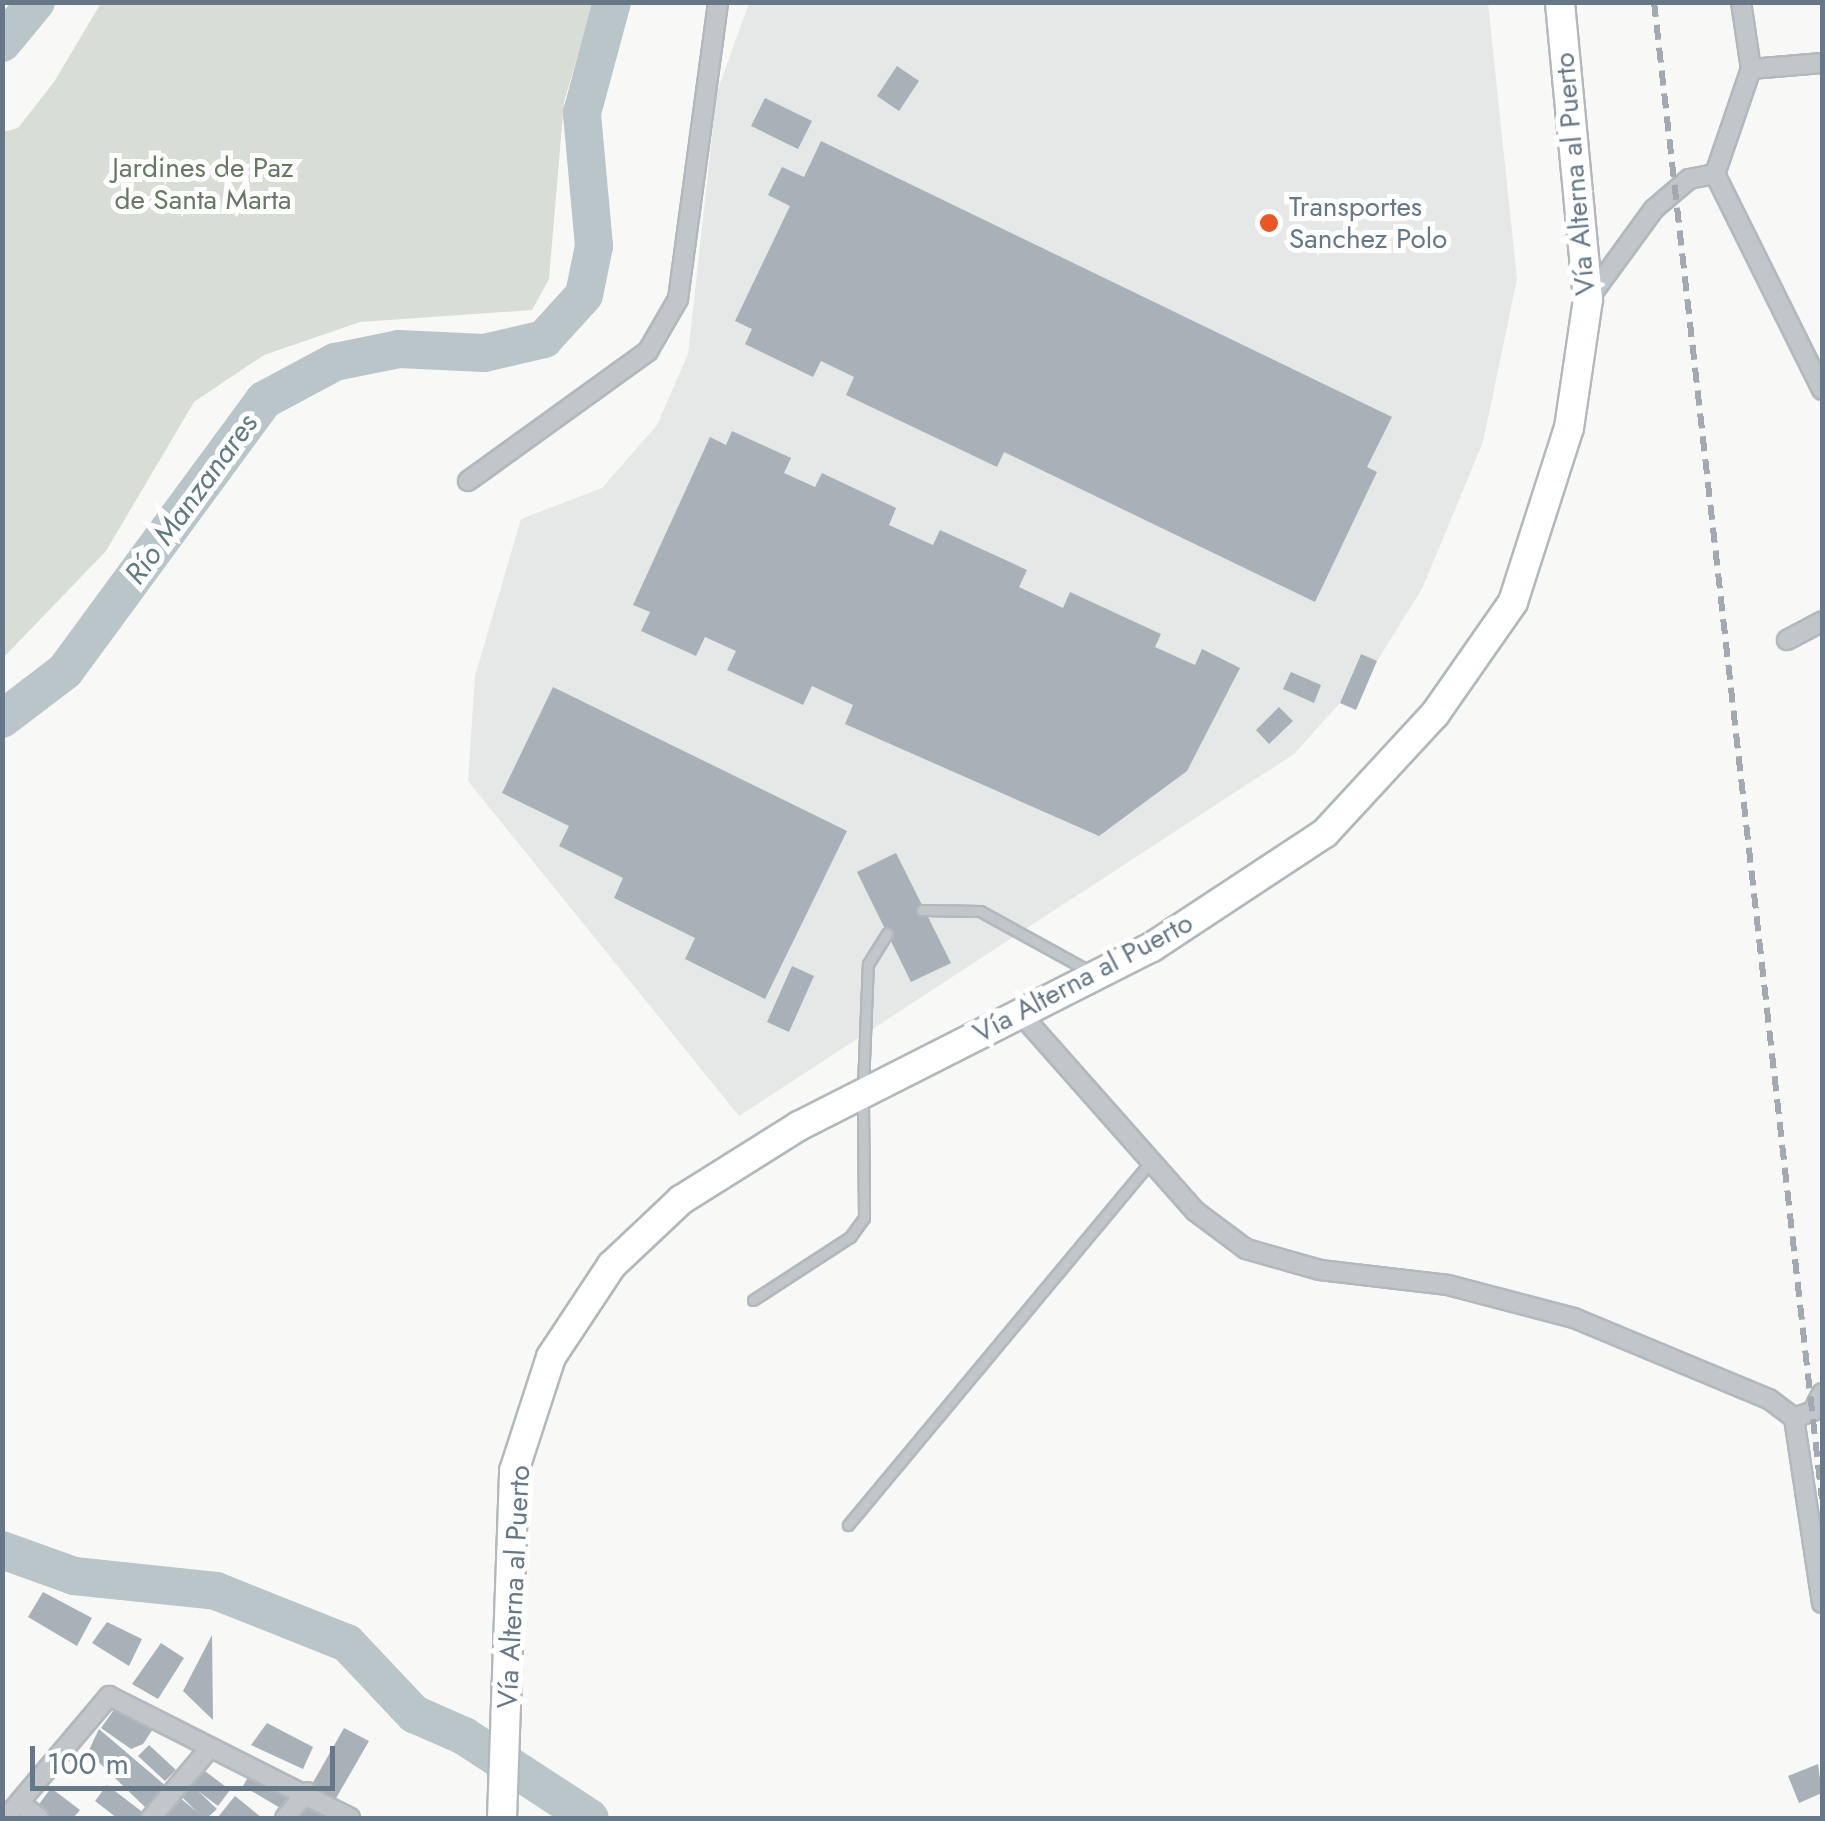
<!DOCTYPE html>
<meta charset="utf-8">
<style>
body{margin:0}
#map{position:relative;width:1825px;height:1821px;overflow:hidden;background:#f8f8f6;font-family:Jost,sans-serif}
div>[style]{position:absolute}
.built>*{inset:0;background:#e6e7e7}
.green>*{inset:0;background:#d8ddd5}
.river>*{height:38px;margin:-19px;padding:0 19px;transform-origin:19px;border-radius:19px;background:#b9c5c9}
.building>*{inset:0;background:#a8b1b8}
.roads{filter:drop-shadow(2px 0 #b2b8bc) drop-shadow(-2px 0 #b2b8bc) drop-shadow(0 2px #b2b8bc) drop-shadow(0 -2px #b2b8bc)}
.lane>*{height:9px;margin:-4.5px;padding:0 4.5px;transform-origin:4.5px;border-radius:4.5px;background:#c1c6ca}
.street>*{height:18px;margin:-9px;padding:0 9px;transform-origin:9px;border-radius:9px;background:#c1c6ca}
.primary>*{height:28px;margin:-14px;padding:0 14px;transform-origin:14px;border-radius:14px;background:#fff}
.rail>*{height:6px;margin-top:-3px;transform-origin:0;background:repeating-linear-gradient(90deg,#a2a9b0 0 15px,transparent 0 23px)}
.dots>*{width:28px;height:28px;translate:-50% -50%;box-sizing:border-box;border:5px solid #fff;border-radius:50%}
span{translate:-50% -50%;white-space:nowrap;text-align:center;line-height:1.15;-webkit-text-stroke:10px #fff;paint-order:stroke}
.park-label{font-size:28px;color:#667962}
.street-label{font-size:28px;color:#667888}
.poi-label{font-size:28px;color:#667888}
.left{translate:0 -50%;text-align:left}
.water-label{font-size:30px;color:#637a83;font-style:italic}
.frame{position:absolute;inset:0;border:5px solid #667888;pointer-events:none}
.scale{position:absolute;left:30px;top:1746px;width:305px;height:45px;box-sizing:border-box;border:5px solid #667888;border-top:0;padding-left:12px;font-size:30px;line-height:35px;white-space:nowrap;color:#667888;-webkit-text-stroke:8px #fff;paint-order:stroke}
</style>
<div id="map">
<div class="built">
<i style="clip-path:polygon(749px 3px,1488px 3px,1517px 279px,1483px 442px,1422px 589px,1377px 661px,1360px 655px,1340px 703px,1294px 754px,739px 1116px,468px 781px,475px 676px,521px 519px,602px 488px,657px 425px,688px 354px,717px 92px)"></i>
</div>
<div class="green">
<i style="clip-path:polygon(101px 3px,593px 3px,564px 102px,549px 279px,532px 310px,360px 322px,264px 355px,194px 402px,106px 551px,3px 658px,3px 132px,18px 128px,54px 82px)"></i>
</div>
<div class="river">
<i style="left:2px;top:43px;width:53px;rotate:-50.3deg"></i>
<i style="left:2px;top:719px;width:79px;rotate:-37.3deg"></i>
<i style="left:65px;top:671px;width:336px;rotate:-53.7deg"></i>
<i style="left:264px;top:400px;width:81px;rotate:-28.2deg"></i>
<i style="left:335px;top:362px;width:65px;rotate:-11.5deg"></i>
<i style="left:399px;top:349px;width:85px;rotate:2.7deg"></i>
<i style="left:484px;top:353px;width:62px;rotate:-13.1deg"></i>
<i style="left:544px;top:339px;width:59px;rotate:-47.7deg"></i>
<i style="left:584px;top:295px;width:50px;rotate:-78.5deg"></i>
<i style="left:594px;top:246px;width:134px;rotate:-95.2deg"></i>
<i style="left:582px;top:113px;width:115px;rotate:-74.9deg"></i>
<i style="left:2px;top:1550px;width:77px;rotate:19.9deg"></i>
<i style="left:74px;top:1576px;width:143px;rotate:6deg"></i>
<i style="left:216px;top:1591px;width:141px;rotate:21.7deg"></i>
<i style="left:347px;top:1643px;width:98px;rotate:46.7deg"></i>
<i style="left:414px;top:1714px;width:55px;rotate:23.7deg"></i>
<i style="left:464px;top:1736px;width:150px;rotate:33.1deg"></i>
</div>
<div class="building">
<i style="clip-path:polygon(897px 66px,919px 81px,899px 111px,877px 96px)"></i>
<i style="clip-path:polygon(765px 98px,812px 121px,798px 149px,751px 126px)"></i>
<i style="clip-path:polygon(821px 141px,1392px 417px,1367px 467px,1377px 472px,1315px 602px,1004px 452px,997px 467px,846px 395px,854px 377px,821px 361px,813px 377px,745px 344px,752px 329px,735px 321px,790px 206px,768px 195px,782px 167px,804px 177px)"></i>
<i style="clip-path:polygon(732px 431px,791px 458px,784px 473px,815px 487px,822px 473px,896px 508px,889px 525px,933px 545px,940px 530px,1027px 570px,1019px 587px,1063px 608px,1070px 592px,1161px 634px,1155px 647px,1195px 665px,1202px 649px,1240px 668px,1187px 771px,1099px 836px,845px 724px,853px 705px,812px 686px,803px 705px,727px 670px,736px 651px,705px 637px,696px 656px,641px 631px,650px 612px,633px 605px,710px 437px,726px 445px)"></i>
<i style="clip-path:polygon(1361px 654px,1377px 661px,1356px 710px,1340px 703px)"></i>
<i style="clip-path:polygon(1291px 672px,1321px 685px,1314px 703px,1283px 689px)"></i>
<i style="clip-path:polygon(553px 687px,847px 831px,765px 999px,685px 959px,695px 938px,614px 898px,623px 878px,559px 846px,569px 826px,502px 793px)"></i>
<i style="clip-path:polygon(1279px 707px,1293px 721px,1269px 744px,1256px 730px)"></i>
<i style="clip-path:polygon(896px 853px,951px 963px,911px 982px,857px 872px)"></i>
<i style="clip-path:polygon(792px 966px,814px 976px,789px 1032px,767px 1022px)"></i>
<i style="clip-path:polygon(43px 1592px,92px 1618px,77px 1646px,28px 1617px)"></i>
<i style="clip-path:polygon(107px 1622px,142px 1639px,129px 1666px,92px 1643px)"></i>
<i style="clip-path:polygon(212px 1635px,213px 1720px,183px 1691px)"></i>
<i style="clip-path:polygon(161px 1643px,184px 1658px,158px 1699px,132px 1684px)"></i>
<i style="clip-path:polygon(118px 1704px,153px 1729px,143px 1744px,131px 1749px,101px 1728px)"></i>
<i style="clip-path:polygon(267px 1723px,313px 1747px,303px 1769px,251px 1745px)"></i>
<i style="clip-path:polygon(344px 1728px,369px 1741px,335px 1800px,311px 1786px)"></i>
<i style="clip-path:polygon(99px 1729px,167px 1787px,147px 1809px,88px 1752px)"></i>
<i style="clip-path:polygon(149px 1745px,176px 1770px,165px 1781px,138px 1756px)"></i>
<i style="clip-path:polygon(1818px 1764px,1822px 1793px,1799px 1803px,1788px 1776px)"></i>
<i style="clip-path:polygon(201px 1768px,230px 1790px,218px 1806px,198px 1791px,217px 1809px,207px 1818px,160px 1818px,179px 1797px,197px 1812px,182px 1797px)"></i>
<i style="clip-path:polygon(251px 1772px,290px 1794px,282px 1809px,243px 1786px)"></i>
<i style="clip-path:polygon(107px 1785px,145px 1814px,141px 1818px,117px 1818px,95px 1801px)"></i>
<i style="clip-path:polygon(51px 1788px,80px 1810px,73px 1818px,53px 1818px,37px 1807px)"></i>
<i style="clip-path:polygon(235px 1796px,262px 1818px,218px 1817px)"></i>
<i style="clip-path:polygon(305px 1802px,323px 1818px,290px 1818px)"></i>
</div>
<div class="roads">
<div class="lane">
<i style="left:922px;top:910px;width:58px;rotate:1deg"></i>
<i style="left:980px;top:911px;width:124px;rotate:28.8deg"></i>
<i style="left:863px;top:1086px;width:122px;rotate:-87.7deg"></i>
<i style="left:868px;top:964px;width:36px;rotate:-58deg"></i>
<i style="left:753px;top:1300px;width:116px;rotate:-33deg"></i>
<i style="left:850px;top:1237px;width:24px;rotate:-54deg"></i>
<i style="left:864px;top:1218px;width:117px;rotate:-90.5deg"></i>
<i style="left:848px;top:1525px;width:472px;rotate:-50.2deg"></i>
</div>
<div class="street">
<i style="left:1741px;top:2px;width:68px;rotate:81.5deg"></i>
<i style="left:1715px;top:174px;width:241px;rotate:63.6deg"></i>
<i style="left:1589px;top:298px;width:110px;rotate:-53.9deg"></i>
<i style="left:1654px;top:209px;width:46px;rotate:-40.6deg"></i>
<i style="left:1689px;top:179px;width:26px;rotate:-11deg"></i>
<i style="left:1715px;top:174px;width:111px;rotate:-71.1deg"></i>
<i style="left:1751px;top:69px;width:71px;rotate:-4.8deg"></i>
<i style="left:468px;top:481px;width:222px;rotate:-35.8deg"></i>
<i style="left:648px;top:351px;width:60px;rotate:-60deg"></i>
<i style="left:678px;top:299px;width:300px;rotate:-82.3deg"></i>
<i style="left:1787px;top:640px;width:40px;rotate:-28deg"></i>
<i style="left:1019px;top:1012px;width:266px;rotate:48.5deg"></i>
<i style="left:1195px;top:1211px;width:64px;rotate:36.7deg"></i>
<i style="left:1246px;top:1249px;width:77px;rotate:15.8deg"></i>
<i style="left:1320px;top:1270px;width:129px;rotate:6.7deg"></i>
<i style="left:1448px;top:1285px;width:130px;rotate:14.7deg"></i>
<i style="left:1574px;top:1318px;width:211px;rotate:22.6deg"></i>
<i style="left:1769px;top:1399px;width:31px;rotate:37deg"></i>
<i style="left:1794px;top:1418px;width:187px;rotate:81.4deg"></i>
<i style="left:1794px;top:1418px;width:20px;rotate:-20deg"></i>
<i style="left:1813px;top:1411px;width:20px;rotate:-63deg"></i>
<i style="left:20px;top:1803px;width:24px;rotate:38deg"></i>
<i style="left:6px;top:1818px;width:160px;rotate:-49.8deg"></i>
<i style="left:109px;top:1696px;width:270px;rotate:26.8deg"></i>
<i style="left:151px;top:1818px;width:90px;rotate:-50deg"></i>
<i style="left:285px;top:1818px;width:34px;rotate:-50deg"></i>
</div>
<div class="primary">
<i style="left:502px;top:1818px;width:347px;rotate:-88deg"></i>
<i style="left:514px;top:1471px;width:120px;rotate:-72deg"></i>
<i style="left:551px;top:1357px;width:110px;rotate:-56.5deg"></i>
<i style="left:612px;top:1265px;width:95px;rotate:-43.3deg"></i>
<i style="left:681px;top:1200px;width:139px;rotate:-32.1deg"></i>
<i style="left:799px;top:1126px;width:396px;rotate:-26.9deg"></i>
<i style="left:1152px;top:947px;width:207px;rotate:-33.4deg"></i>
<i style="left:1325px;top:833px;width:162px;rotate:-47.3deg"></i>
<i style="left:1435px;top:714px;width:136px;rotate:-55.1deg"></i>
<i style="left:1513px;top:602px;width:183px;rotate:-72.2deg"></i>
<i style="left:1569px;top:428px;width:130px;rotate:-81.6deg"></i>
<i style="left:1588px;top:299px;width:298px;rotate:-95.4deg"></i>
</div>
</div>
<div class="rail">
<i style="left:1654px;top:2px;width:1506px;rotate:83.6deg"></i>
</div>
<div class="dots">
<i style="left:1269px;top:223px;background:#e95725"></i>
</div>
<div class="park-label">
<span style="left:203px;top:184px">Jardines de Paz<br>de Santa Marta</span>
</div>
<div class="street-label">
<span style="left:1575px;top:174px;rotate:-95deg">Vía Alterna al Puerto</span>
<span style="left:1083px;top:978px;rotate:-28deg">Vía Alterna al Puerto</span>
<span style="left:514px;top:1587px;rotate:-87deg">Vía Alterna al Puerto</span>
</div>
<div class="poi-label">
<span class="left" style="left:1289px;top:223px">Transportes<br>Sanchez Polo</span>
</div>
<div class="water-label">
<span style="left:191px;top:499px;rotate:-54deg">Río Manzanares</span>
</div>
<div class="frame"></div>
<div class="scale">100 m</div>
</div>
